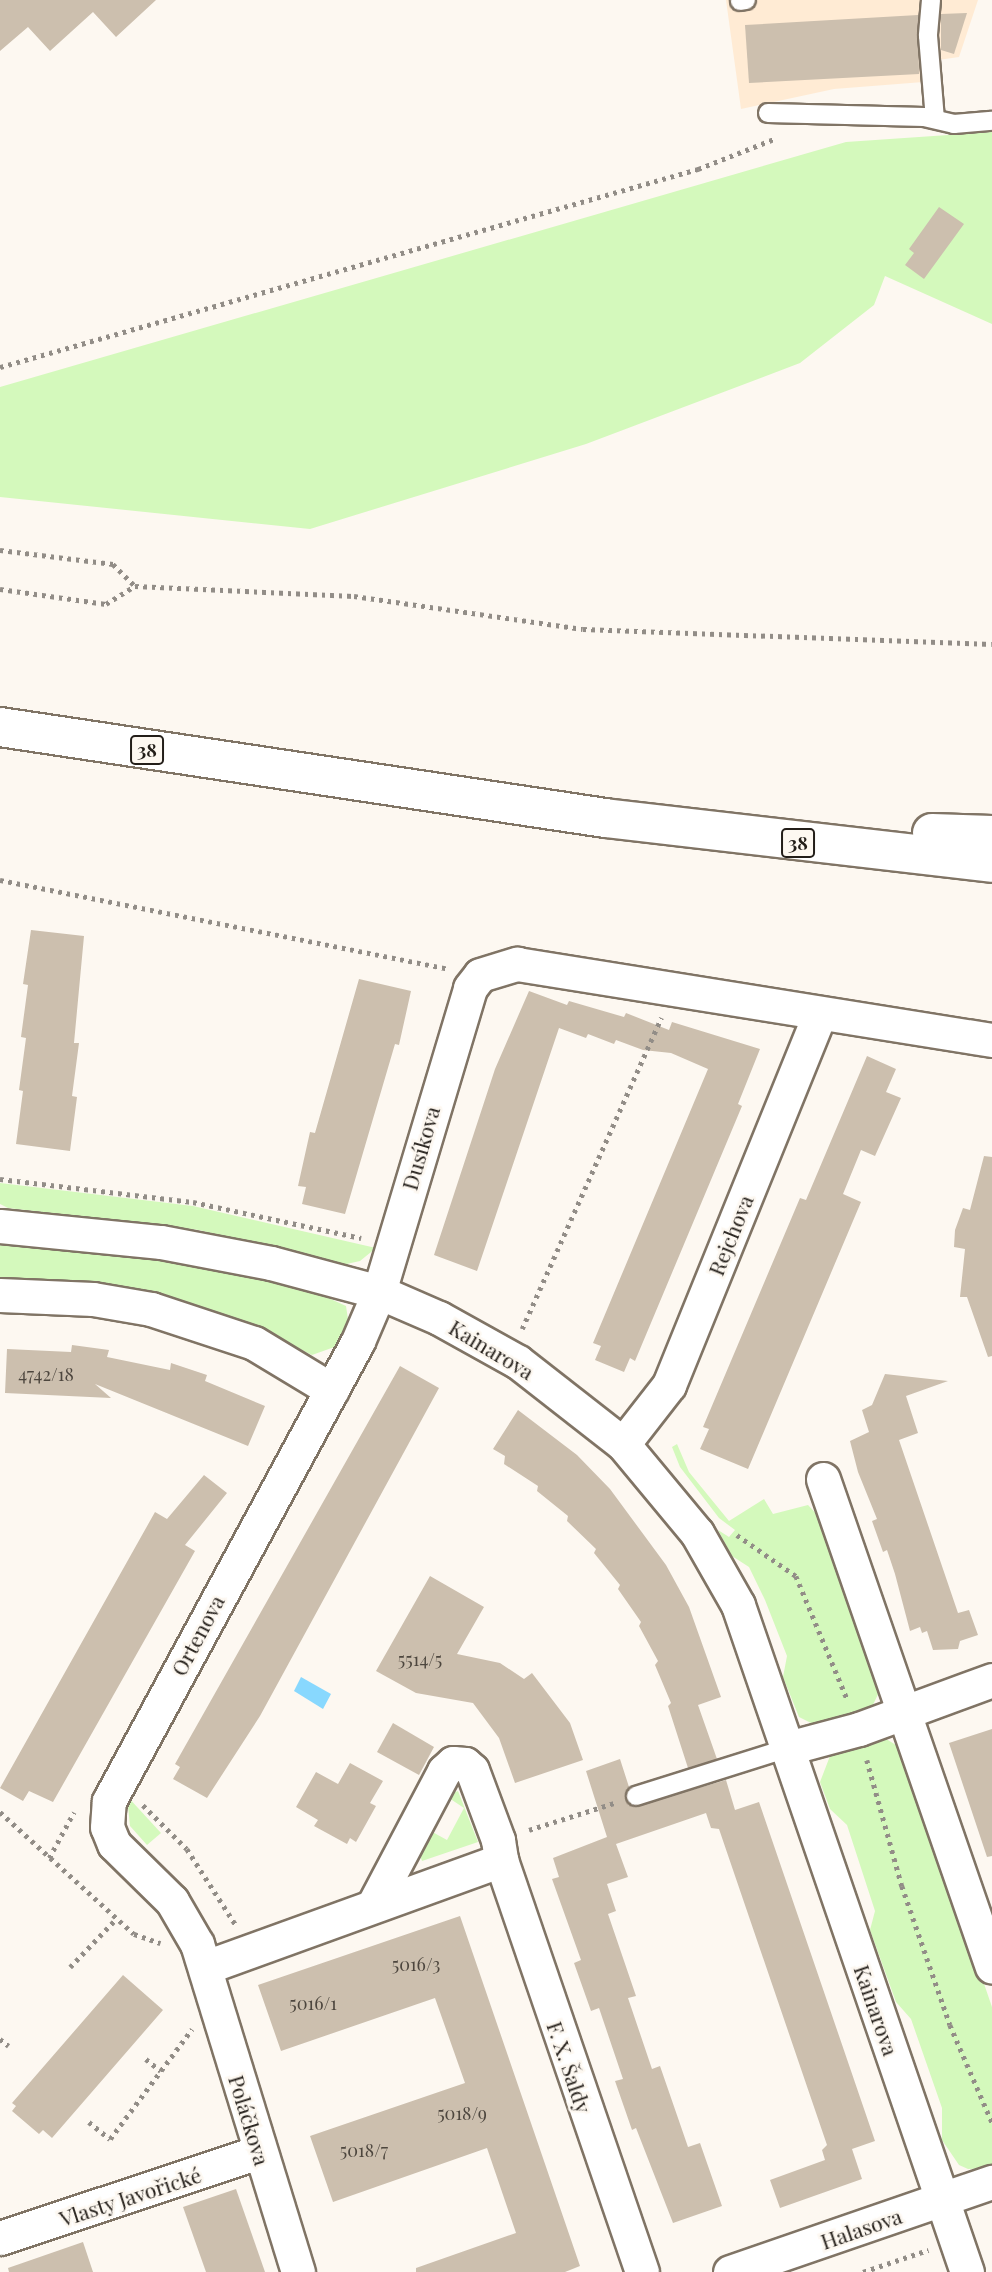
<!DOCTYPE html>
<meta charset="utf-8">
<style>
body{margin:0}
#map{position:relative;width:992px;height:2272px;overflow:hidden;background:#fdf8f1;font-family:"Playfair Display",serif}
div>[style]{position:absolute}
.built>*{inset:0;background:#ffebd4}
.green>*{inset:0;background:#d4f9bc}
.water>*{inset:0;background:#88d8fe}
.building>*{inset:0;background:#ccbfae}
.path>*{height:4.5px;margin-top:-2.25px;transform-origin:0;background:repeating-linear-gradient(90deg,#928d87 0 3.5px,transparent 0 8.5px)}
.roads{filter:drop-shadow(2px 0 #807465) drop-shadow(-2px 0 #807465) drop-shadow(0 2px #807465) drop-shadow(0 -2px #807465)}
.service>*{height:18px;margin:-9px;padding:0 9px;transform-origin:9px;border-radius:9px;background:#fff}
.minor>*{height:33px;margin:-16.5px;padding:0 16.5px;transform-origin:16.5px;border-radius:16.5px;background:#fff}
.primary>*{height:38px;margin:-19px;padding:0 19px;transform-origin:19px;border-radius:19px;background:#fff}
span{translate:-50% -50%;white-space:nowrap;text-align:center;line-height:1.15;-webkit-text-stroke:5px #fdf8f1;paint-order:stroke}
.number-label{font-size:18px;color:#4d463e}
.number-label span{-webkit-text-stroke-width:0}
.shield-label span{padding:2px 5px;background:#fdf8f1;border:2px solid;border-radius:5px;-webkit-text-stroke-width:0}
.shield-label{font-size:19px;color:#231e19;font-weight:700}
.street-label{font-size:21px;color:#231e19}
</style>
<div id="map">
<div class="built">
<i style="clip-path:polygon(726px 0,978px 0,959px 57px,938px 60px,936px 81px,834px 89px,741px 109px)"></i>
</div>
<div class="green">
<i style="clip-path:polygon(992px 132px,992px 324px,885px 276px,874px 305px,800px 363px,586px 444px,310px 529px,0 497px,0 387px,846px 142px)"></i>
<i style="clip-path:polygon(0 1183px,193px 1206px,376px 1248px,360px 1261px,342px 1265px,199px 1230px,8px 1208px,0 1204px)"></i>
<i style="clip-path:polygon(0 1245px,156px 1259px,311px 1290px,346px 1306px,349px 1326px,340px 1345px,312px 1355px,259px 1329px,156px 1296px,0 1277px)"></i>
<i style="clip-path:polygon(677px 1444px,689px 1472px,729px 1521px,764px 1499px,773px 1514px,808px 1505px,824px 1522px,881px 1688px,871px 1709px,815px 1725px,799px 1717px,783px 1677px,787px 1656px,765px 1600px,749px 1567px,732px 1556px,718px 1530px,729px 1537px,735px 1530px,719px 1518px,680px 1467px,672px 1447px)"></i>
<i style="clip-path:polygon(883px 1737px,904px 1750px,992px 2007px,992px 2168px,968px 2169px,959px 2165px,942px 2140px,942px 2108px,911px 2019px,896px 2002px,870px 1930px,875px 1911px,847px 1825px,830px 1809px,820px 1782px,830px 1756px)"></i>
<i style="clip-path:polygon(458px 1791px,478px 1842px,422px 1861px,417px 1847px,427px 1829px,447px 1840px,464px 1808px,446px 1796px)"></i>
<i style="clip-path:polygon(127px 1796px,161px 1833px,147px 1845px,130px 1826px)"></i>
</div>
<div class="water">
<i style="clip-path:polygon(301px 1677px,331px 1694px,323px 1709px,294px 1691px)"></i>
</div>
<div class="building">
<i style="clip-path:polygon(0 0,156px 0,116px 37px,93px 12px,50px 51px,28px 27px,0 51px)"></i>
<i style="clip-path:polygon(967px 13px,954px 54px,941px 50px,941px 14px)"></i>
<i style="clip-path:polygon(918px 15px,919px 74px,749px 83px,745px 25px)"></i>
<i style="clip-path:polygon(939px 207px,964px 224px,924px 279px,905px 265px,914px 253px,909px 249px)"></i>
<i style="clip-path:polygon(31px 930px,84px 936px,74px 1043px,79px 1043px,72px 1096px,77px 1097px,70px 1151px,16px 1144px,23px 1091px,19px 1090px,26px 1038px,21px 1037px,28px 985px,23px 984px)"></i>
<i style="clip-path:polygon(359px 979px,411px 991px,399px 1045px,395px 1044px,345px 1214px,302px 1204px,306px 1187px,298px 1186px,310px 1132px,315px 1133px)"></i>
<i style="clip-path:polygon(529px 991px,567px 1005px,569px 1001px,624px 1017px,626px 1013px,669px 1030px,672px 1022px,760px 1049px,738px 1104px,742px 1106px,635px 1361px,630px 1358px,624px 1372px,595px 1360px,601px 1346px,593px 1343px,708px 1069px,671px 1053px,643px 1050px,616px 1040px,614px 1044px,588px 1034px,586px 1038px,559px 1028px,477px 1271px,434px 1255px,495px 1069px)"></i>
<i style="clip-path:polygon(867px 1056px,896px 1069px,886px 1092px,901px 1098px,875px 1156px,861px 1150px,843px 1194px,861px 1202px,748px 1469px,700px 1449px,709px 1429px,703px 1427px,800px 1198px,806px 1200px)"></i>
<i style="clip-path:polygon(984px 1156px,992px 1157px,992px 1356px,988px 1357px,967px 1297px,960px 1297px,965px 1249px,954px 1247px,955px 1230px,963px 1208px,970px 1210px)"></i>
<i style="clip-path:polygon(72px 1345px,109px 1350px,107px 1357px,170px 1370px,171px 1363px,207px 1375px,205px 1381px,265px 1406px,248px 1446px,95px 1384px,111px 1398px,5px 1393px,7px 1349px,71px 1352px)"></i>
<i style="clip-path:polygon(400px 1366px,439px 1388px,260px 1716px,207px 1798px,173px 1779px,180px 1767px,175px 1764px)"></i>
<i style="clip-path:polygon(885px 1374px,948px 1381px,906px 1396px,918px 1433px,899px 1440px,958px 1613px,969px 1610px,978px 1635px,960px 1641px,958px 1649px,933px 1650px,927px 1631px,922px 1633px,920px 1627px,910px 1631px,895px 1574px,887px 1550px,883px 1552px,872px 1521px,877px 1519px,858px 1472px,850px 1441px,869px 1432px,862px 1410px,872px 1405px)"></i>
<i style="clip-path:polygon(518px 1410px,577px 1455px,610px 1489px,666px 1565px,689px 1607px,721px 1697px,698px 1705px,717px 1759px,688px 1768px,668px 1706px,671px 1703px,655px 1665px,658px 1661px,639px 1626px,641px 1622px,618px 1589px,620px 1585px,594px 1553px,596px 1549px,567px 1521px,568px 1516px,537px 1491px,538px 1486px,504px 1464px,505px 1456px,493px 1449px)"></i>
<i style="clip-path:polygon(204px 1475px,227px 1493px,185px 1545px,195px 1551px,53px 1802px,29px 1791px,23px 1801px,0 1788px,155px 1512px,167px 1519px)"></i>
<i style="clip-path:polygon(430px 1576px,484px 1607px,457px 1654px,500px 1663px,524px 1679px,532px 1673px,570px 1723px,583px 1760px,515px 1783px,499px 1738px,473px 1703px,416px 1693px,376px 1671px)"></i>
<i style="clip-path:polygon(393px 1723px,434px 1747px,419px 1775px,377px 1752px)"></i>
<i style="clip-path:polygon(992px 1729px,992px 1856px,987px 1857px,949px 1743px)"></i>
<i style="clip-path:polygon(620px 1759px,629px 1787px,625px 1799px,633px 1807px,726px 1780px,735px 1810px,759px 1802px,875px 2141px,852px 2149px,862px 2179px,780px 2208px,770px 2180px,825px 2160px,822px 2150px,827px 2145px,719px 1829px,711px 1828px,706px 1813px,616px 1844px,628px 1877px,607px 1884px,616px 1911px,608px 1914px,636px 1996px,628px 1998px,652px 2069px,660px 2066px,688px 2147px,700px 2143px,722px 2206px,673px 2223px,636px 2128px,632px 2130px,615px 2081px,623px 2079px,599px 2008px,591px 2011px,574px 1963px,581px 1960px,552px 1879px,559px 1877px,553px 1858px,607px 1837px,586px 1771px)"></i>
<i style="clip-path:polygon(350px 1763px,383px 1781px,370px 1803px,376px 1806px,356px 1842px,350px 1838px,347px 1844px,314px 1826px,318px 1820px,296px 1807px,316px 1772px,338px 1784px)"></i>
<i style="clip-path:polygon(460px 1916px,580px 2266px,565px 2272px,416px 2272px,416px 2268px,516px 2233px,487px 2148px,333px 2202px,310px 2136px,465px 2083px,435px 1998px,281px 2051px,258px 1985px)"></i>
<i style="clip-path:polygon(123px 1975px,163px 2010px,52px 2138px,43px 2130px,39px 2134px,12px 2111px,16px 2106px,12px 2103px)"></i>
<i style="clip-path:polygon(236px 2189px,265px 2272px,206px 2272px,183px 2207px)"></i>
<i style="clip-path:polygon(83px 2242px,93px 2272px,9px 2272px,8px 2268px)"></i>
</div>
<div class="path">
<i style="left:0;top:367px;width:726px;rotate:-15.84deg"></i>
<i style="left:698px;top:169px;width:82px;rotate:-21.5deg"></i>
<i style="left:0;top:550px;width:114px;rotate:7.1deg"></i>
<i style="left:113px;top:564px;width:31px;rotate:45deg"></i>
<i style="left:0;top:589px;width:107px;rotate:8.1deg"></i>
<i style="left:106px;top:604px;width:34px;rotate:-32deg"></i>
<i style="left:135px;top:586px;width:219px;rotate:2.6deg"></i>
<i style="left:354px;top:596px;width:231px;rotate:8.2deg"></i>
<i style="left:583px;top:629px;width:409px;rotate:2.1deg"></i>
<i style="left:0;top:880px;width:455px;rotate:11.2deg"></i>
<i style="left:0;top:1179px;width:194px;rotate:6.8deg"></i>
<i style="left:193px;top:1202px;width:172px;rotate:12.1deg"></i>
<i style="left:522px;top:1329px;width:341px;rotate:-65.9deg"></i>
<i style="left:737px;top:1535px;width:72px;rotate:34.8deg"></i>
<i style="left:796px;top:1576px;width:135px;rotate:67.4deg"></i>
<i style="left:867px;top:1760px;width:131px;rotate:74.5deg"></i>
<i style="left:902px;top:1886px;width:147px;rotate:70.9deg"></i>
<i style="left:950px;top:2025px;width:106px;rotate:66.6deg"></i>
<i style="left:143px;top:1805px;width:62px;rotate:45deg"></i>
<i style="left:187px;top:1849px;width:90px;rotate:57.2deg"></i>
<i style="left:0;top:1812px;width:181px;rotate:42.3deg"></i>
<i style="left:134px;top:1934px;width:28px;rotate:19deg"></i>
<i style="left:529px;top:1830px;width:89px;rotate:-17.6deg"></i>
<i style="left:49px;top:1858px;width:52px;rotate:-61.5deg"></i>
<i style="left:70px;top:1967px;width:66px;rotate:-46.2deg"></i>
<i style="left:0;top:2039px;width:11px;rotate:38deg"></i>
<i style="left:146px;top:2059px;width:19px;rotate:39deg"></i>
<i style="left:89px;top:2122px;width:27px;rotate:39deg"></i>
<i style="left:110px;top:2139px;width:137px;rotate:-53.3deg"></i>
<i style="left:863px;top:2272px;width:69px;rotate:-18.7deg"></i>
</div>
<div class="roads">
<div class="service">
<i style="left:931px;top:0;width:36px;rotate:95deg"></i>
<i style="left:928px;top:36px;width:83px;rotate:85.2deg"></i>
<i style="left:740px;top:1px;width:6px;rotate:-9deg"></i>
<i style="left:768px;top:113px;width:156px;rotate:1.5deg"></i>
<i style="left:924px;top:117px;width:31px;rotate:13deg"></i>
<i style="left:954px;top:124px;width:38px;rotate:-5deg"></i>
<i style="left:636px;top:1796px;width:159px;rotate:-17.5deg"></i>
</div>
<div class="minor">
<i style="left:0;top:1226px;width:162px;rotate:5.7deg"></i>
<i style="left:161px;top:1242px;width:112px;rotate:10.8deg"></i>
<i style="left:271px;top:1263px;width:112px;rotate:15deg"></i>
<i style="left:379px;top:1292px;width:65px;rotate:23.4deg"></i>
<i style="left:439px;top:1318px;width:90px;rotate:29.1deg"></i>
<i style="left:518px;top:1362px;width:133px;rotate:38deg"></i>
<i style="left:623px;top:1444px;width:116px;rotate:50.3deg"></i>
<i style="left:697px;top:1533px;width:83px;rotate:60.3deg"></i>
<i style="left:738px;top:1605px;width:705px;rotate:71.05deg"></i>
<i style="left:0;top:1295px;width:93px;rotate:2.5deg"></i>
<i style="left:93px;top:1299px;width:59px;rotate:9.8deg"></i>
<i style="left:151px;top:1309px;width:108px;rotate:18.3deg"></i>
<i style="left:254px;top:1343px;width:91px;rotate:31.1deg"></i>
<i style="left:623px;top:1444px;width:75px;rotate:-52.1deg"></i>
<i style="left:669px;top:1385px;width:398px;rotate:-67.9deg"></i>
<i style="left:823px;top:1479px;width:516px;rotate:70.9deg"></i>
<i style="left:788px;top:1748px;width:73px;rotate:-15deg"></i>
<i style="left:859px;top:1729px;width:142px;rotate:-20.2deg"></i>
<i style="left:375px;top:1902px;width:148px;rotate:-62.2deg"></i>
<i style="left:444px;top:1771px;width:12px;rotate:-42deg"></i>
<i style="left:453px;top:1763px;width:12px;rotate:5deg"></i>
<i style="left:465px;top:1764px;width:9px;rotate:41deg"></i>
<i style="left:472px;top:1770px;width:75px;rotate:69.6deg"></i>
<i style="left:498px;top:1840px;width:20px;rotate:81deg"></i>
<i style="left:501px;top:1860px;width:435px;rotate:71.1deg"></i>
<i style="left:206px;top:1967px;width:314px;rotate:-19.9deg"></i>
<i style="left:0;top:2238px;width:273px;rotate:-18.4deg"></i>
<i style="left:298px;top:2272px;width:343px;rotate:-107.1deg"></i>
<i style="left:197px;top:1944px;width:50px;rotate:-120.2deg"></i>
<i style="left:172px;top:1901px;width:81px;rotate:-135.5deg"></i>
<i style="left:114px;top:1844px;width:18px;rotate:-112deg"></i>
<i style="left:107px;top:1827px;width:26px;rotate:-86deg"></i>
<i style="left:109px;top:1801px;width:523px;rotate:-61.57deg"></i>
<i style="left:358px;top:1341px;width:53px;rotate:-66.8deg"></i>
<i style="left:379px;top:1292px;width:317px;rotate:-73.3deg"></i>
<i style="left:470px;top:988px;width:16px;rotate:-52deg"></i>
<i style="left:480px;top:975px;width:39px;rotate:-17deg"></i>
<i style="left:517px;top:964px;width:481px;rotate:9.1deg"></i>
<i style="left:730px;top:2272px;width:277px;rotate:-19deg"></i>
</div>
<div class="primary">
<i style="left:0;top:727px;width:612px;rotate:8.55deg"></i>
<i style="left:605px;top:818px;width:390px;rotate:6.6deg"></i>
<i style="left:932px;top:833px;width:60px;rotate:1.9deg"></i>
</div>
</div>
<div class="number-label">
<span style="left:46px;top:1374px">4742/18</span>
<span style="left:420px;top:1659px">5514/5</span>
<span style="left:416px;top:1964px">5016/3</span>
<span style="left:313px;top:2003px">5016/1</span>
<span style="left:462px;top:2113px">5018/9</span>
<span style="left:364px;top:2150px">5018/7</span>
</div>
<div class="shield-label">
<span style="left:147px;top:750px">38</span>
<span style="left:798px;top:843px">38</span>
</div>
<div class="street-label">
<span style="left:420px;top:1148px;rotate:-74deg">Dusíkova</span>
<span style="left:730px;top:1235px;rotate:-68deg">Rejchova</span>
<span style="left:492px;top:1349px;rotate:31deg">Kainarova</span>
<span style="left:197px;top:1635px;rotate:-62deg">Ortenova</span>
<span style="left:877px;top:2010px;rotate:71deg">Kainarova</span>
<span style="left:570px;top:2067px;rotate:71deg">F. X. Šaldy</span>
<span style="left:250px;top:2120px;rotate:73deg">Poláčkova</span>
<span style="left:130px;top:2196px;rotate:-18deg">Vlasty Javořické</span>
<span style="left:861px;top:2228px;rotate:-19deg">Halasova</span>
</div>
</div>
